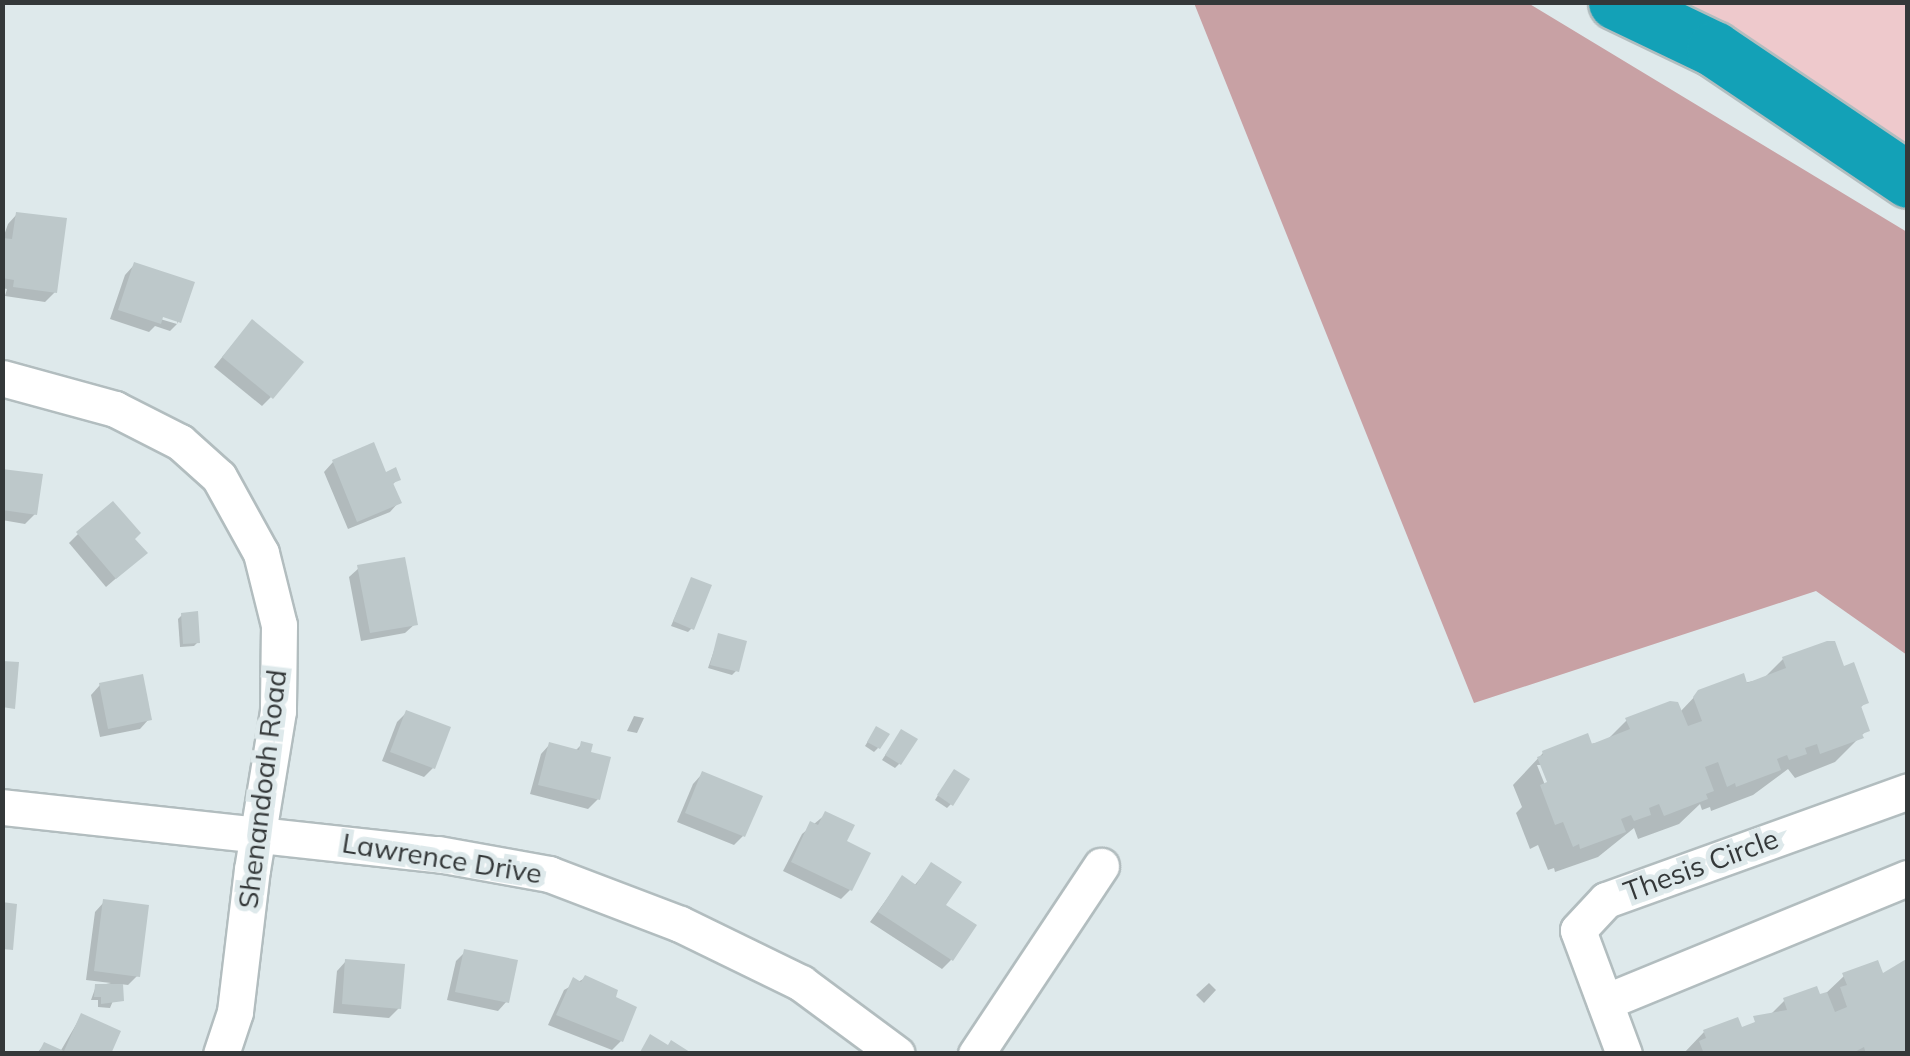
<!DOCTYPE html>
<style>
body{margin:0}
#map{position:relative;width:1910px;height:1056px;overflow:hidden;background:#dee9eb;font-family:Mulish,sans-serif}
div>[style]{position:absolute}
.green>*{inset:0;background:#eec9cc}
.forest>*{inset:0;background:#c8a1a4}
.shadow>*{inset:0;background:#0003}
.building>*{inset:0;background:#bdc8ca}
.roads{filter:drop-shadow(2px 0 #b2bdbf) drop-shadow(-2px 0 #b2bdbf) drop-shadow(0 2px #b2bdbf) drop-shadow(0 -2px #b2bdbf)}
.minor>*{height:35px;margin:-17.5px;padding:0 17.5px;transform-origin:17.5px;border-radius:17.5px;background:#fff}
.motorway>*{height:55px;margin:-27.5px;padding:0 27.5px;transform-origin:27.5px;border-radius:27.5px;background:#13a1b7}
span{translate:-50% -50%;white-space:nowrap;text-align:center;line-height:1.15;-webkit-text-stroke:10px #dee9eb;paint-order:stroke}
.street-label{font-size:28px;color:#343839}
.frame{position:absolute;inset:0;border:5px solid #343839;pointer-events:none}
</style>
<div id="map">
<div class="green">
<i style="clip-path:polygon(1677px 3px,1907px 3px,1907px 150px)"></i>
</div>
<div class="forest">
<i style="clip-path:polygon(1194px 3px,1528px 3px,1907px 232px,1907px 655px,1816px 591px,1474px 703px)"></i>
</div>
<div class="shadow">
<i style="clip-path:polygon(17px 214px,55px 292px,45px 302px,5px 296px,7px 289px,2px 288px,2px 241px,8px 224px)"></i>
<i style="clip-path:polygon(134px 265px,192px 284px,177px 324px,177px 319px,152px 311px,150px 316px,177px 324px,170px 331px,155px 326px,149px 332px,110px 319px,125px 275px)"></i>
<i style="clip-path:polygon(243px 332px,271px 397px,262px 406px,214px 367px)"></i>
<i style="clip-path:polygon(333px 462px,398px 479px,392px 485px,399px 502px,390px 512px,348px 529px,324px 472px)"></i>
<i style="clip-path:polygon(2px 471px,35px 514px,25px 524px,2px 520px)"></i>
<i style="clip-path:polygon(78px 534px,132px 539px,135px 562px,106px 587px,69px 543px)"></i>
<i style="clip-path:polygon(359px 568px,415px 624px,405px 633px,361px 641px,349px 577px)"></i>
<i style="clip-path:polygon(691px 580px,692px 628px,688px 632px,671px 626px)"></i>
<i style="clip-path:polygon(182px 615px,198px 642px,194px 646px,180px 647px,178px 619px)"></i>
<i style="clip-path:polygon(719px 636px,736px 671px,732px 675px,708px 668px)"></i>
<i style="clip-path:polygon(evenodd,1783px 659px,1843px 669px,1866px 702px,1859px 709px,1867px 730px,1835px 762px,1795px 778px,1788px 769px,1753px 795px,1711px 811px,1710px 807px,1702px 810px,1700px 804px,1679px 824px,1638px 839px,1634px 828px,1598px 857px,1555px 872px,1554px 868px,1548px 870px,1538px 845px,1530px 849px,1516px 813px,1522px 807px,1513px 785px,1543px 753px,1606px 741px,1627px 720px,1680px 712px,1699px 692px,1763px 679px,1783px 659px,1537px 765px,1543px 765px,1553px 793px,1549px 795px,1537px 765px)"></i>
<i style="clip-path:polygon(100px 685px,149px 719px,140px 729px,100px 737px,91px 695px)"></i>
<i style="clip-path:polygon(407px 712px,433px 768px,424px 777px,382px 761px,397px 722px)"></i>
<i style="clip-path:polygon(634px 716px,644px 718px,637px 733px,627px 731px)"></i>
<i style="clip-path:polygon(873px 733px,878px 748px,874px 752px,865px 746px)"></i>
<i style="clip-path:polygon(898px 736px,899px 764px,895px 768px,882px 760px)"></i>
<i style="clip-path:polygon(550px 744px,575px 751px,582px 744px,588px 754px,598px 799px,588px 809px,530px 794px,541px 754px)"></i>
<i style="clip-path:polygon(702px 774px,743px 836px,734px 845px,677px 822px,693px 784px)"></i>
<i style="clip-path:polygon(950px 776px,951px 804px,947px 808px,935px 800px)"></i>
<i style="clip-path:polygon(826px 814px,844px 843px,850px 890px,841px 899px,783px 871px,802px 834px)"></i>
<i style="clip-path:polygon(931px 865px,951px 960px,942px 969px,870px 922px,902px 878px,914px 886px)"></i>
<i style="clip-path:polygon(104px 902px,137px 976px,128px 985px,120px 984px,110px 1008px,98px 1007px,98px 1000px,91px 1000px,96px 986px,111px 983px,86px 980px,95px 912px)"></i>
<i style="clip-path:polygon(465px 952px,507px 1001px,498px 1011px,447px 1000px,456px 961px)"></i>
<i style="clip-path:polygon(346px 961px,399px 1008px,389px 1018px,333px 1013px,337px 971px)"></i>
<i style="clip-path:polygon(1908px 963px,1908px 1054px,1683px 1054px,1704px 1032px,1741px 1030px,1771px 1014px,1784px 1001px,1823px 996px,1844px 976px,1881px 976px)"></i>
<i style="clip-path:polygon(585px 978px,621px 1041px,612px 1050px,548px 1025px,564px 990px)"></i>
<i style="clip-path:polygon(1209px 983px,1216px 990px,1204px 1003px,1196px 995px)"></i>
<i style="clip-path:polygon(81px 1016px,109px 1054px,36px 1054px,44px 1045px,60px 1052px)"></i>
</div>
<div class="building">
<i style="clip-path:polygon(16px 212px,67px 218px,57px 293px,13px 287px,14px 280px,2px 278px,2px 238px,12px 239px)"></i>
<i style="clip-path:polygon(134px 262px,195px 282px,181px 323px,163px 317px,161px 324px,118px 310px)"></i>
<i style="clip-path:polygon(252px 319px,304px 362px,273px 399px,222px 357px)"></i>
<i style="clip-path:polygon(374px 442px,386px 472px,396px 467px,401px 480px,393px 483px,402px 503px,357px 522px,332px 460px)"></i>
<i style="clip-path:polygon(2px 469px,43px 474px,37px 515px,2px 510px)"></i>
<i style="clip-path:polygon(113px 501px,141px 533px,135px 539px,148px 553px,116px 579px,76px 532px)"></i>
<i style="clip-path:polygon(405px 557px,418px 625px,370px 633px,357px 565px)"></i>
<i style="clip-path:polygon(691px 577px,712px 585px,694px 630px,673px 621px)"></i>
<i style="clip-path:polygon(198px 611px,200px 643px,183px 644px,181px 613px)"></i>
<i style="clip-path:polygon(718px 633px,747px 641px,739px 672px,710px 665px)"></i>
<i style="clip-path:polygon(1827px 641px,1835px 641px,1844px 666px,1854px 662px,1869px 703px,1861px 706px,1870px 731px,1862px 734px,1864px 738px,1820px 754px,1817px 744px,1805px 748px,1807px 754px,1789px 760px,1787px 755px,1777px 759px,1781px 770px,1736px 787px,1735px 783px,1727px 787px,1718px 762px,1705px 767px,1714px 791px,1706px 794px,1708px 799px,1664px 816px,1659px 804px,1649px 808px,1651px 815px,1634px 821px,1631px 815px,1621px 819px,1626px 832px,1580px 849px,1579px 844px,1573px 847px,1563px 822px,1555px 825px,1540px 785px,1547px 782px,1537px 757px,1543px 755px,1542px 751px,1588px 733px,1592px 744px,1630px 729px,1625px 718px,1670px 701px,1678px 702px,1688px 726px,1702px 721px,1693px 697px,1698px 690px,1744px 673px,1747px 683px,1786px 668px,1782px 657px)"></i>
<i style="clip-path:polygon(2px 661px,19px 662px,15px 709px,2px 707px)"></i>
<i style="clip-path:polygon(143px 674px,152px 720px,108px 729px,99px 683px)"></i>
<i style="clip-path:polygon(406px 710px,451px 727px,435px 769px,390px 752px)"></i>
<i style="clip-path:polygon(876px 726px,890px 734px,880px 749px,867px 742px)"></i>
<i style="clip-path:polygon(901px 729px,918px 739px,901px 765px,885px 755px)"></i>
<i style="clip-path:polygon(581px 741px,593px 744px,591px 752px,611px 757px,600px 800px,538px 785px,549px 742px,579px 750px)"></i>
<i style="clip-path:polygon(954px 769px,970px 779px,953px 806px,937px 795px)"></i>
<i style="clip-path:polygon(702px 771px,763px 796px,745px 837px,685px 813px)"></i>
<i style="clip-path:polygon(825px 811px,855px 825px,847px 841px,871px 853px,852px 891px,791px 862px,810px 821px,818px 825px)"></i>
<i style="clip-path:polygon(931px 862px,962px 882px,946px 905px,977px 925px,953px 961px,878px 912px,902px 875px,916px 885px)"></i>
<i style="clip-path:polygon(103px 899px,149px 905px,140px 977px,94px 971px)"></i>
<i style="clip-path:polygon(2px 902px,17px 904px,13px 950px,2px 949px)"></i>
<i style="clip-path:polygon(464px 949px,518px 960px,509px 1003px,455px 992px)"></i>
<i style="clip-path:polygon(1908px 958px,1908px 1054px,1866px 1054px,1864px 1047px,1851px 1054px,1704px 1054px,1699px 1041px,1706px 1038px,1703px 1030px,1738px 1017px,1742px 1027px,1755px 1022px,1753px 1016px,1787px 1010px,1783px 998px,1817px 986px,1820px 994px,1827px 992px,1835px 1012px,1847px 1007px,1840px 987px,1847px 985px,1842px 973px,1878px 960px,1883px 973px)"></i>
<i style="clip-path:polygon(345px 959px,405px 964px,401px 1009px,342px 1004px)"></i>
<i style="clip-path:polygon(585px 975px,618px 990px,616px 997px,637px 1007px,623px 1042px,556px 1015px,573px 977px,581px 982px)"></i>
<i style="clip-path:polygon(95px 984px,123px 984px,124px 1001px,101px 1004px,101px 997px,94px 997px)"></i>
<i style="clip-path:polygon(81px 1013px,121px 1031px,111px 1054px,38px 1054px,44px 1042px,64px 1051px)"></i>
<i style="clip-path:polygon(650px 1034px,668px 1045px,671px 1040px,693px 1054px,639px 1054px)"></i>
</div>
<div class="roads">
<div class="minor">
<i style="left:2px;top:378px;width:117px;rotate:15.3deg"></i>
<i style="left:115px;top:409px;width:73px;rotate:26.9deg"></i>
<i style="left:180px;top:442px;width:52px;rotate:41.9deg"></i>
<i style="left:219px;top:477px;width:87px;rotate:61.1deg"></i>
<i style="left:261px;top:553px;width:74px;rotate:76deg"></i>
<i style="left:279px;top:625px;width:86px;rotate:90.7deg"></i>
<i style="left:278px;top:711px;width:160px;rotate:99.3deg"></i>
<i style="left:252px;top:869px;width:144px;rotate:96.8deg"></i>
<i style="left:235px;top:1012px;width:44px;rotate:108.4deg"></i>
<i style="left:2px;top:807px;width:439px;rotate:6.2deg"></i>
<i style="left:438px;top:854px;width:113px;rotate:10.2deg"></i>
<i style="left:549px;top:874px;width:140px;rotate:20.9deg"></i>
<i style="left:680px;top:924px;width:135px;rotate:26deg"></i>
<i style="left:801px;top:983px;width:119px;rotate:36.5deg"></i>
<i style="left:1605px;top:1002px;width:327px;rotate:-22.3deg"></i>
<i style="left:976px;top:1054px;width:226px;rotate:-56.4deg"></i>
<i style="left:1624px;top:1054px;width:132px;rotate:-110.4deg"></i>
<i style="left:1578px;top:930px;width:41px;rotate:-47deg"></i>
<i style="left:1606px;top:900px;width:321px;rotate:-19.8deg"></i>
</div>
<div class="motorway">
<i style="left:1616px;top:2px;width:109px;rotate:25.6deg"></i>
<i style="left:1714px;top:49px;width:234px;rotate:34deg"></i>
</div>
</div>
<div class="street-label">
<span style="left:262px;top:789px;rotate:-83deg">Shenandoah Road</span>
<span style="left:442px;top:858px;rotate:9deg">Lawrence Drive</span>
<span style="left:1701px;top:865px;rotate:-20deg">Thesis Circle</span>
</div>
<div class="frame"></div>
</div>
